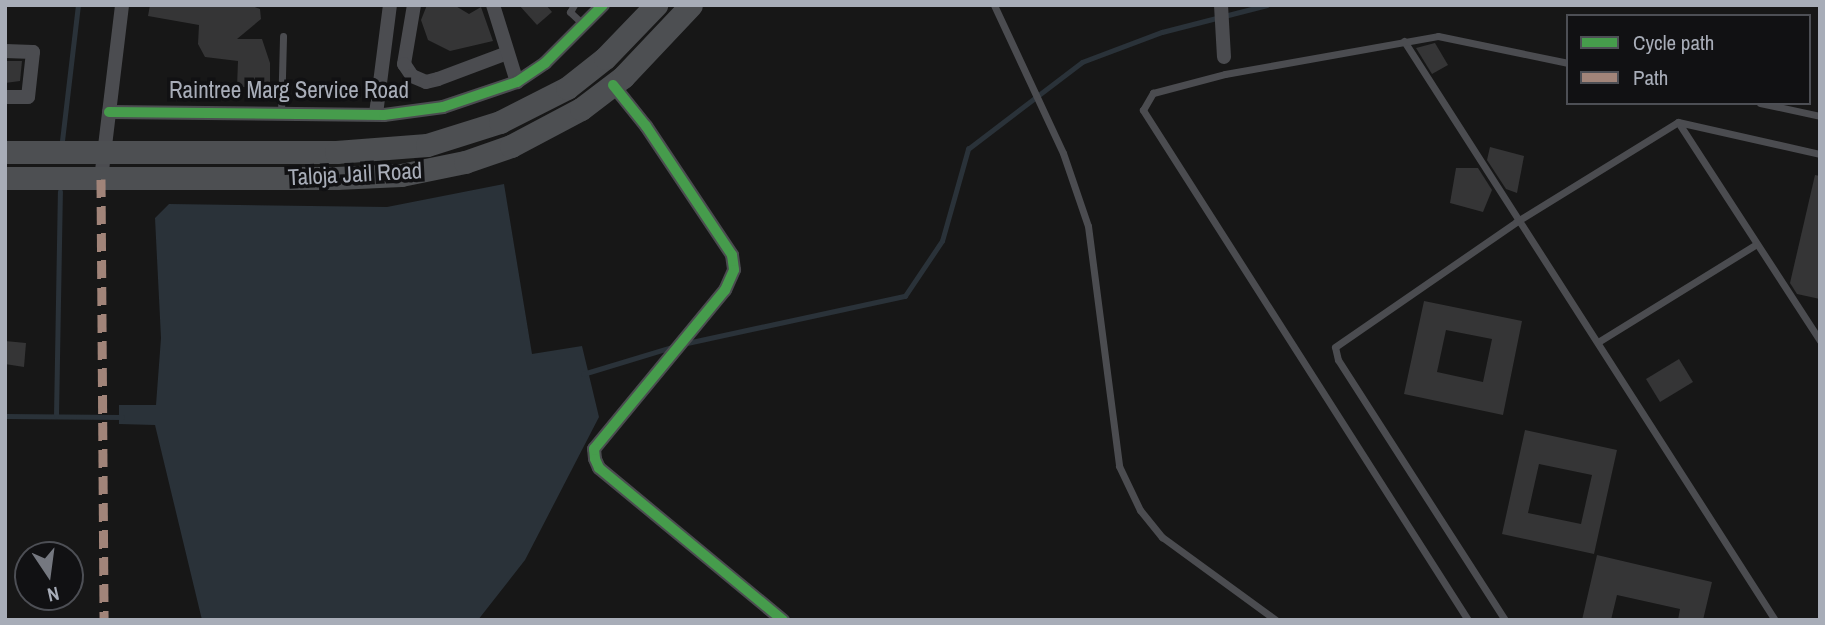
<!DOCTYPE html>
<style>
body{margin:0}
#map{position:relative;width:1825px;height:625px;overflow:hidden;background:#171717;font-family:"Archivo Narrow",sans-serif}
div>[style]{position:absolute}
.water>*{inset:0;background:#2a3239}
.stream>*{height:4.5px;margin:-2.25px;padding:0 2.25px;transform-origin:2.25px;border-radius:2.25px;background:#2a3239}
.building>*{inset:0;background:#353536}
.service>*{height:7px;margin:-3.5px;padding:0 3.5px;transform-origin:3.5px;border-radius:3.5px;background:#4b4c50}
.minor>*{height:14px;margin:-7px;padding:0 7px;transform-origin:7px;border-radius:7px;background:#4b4c50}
.primary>*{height:23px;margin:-11.5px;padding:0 11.5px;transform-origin:11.5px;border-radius:11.5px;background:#4d4f52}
.quiet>*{height:9px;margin-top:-4.5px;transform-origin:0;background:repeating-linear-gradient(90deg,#a18479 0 18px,transparent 0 27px)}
.cycleway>*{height:10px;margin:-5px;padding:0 5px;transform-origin:5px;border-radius:5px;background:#469c4c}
span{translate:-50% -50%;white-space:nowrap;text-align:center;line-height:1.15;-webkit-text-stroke:7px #111113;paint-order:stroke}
.street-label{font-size:23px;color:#a8adb8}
.frame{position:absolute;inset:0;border:7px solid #a8adb8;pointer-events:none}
.legend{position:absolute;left:1566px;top:14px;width:245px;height:91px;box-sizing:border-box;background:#111113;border:2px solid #4d4f55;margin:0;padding:9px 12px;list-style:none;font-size:21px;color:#a8adb8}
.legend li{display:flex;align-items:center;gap:14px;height:35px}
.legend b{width:35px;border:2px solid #4d4f55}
.north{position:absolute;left:14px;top:541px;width:70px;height:70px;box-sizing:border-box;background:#111113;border:2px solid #4d4f55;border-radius:50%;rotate:167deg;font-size:19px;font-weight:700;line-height:28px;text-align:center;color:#a8adb8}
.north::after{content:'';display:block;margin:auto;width:24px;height:32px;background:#757880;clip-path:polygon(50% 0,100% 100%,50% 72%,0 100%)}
</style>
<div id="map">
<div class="water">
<i style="clip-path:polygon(504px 184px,532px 354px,582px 346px,599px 417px,525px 560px,478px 620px,202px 620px,155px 425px,119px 424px,119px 405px,156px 405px,161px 338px,155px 218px,169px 204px,387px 207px)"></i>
</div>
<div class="stream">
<i style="left:62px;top:141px;width:137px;rotate:-83.3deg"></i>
<i style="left:687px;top:343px;width:223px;rotate:-12.2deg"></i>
<i style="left:905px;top:296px;width:66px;rotate:-56.1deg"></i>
<i style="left:942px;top:241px;width:96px;rotate:-74.2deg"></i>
<i style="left:968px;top:149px;width:143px;rotate:-37.3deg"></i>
<i style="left:1082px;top:62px;width:85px;rotate:-20.6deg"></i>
<i style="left:1162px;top:32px;width:108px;rotate:-14.4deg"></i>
<i style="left:583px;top:374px;width:93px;rotate:-16.9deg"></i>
<i style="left:5px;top:416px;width:117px;rotate:0.5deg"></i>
<i style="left:56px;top:416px;width:224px;rotate:-89deg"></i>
</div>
<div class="building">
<i style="clip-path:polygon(150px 5px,249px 5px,260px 9px,261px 19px,237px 39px,262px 39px,270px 63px,270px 87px,237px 87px,238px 61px,205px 57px,198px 44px,199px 25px,148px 16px)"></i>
<i style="clip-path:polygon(427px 5px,454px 5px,469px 14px,481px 7px,493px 41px,450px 51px,428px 40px,421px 20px)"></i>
<i style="clip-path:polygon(519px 5px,546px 5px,552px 12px,537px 25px)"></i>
<i style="clip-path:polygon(1435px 43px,1448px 65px,1432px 74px,1416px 48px)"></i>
<i style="clip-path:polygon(5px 61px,22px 61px,20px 81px,5px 83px)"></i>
<i style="clip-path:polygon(1490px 147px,1524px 156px,1517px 193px,1506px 189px,1487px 160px)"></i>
<i style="clip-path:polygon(1456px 168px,1478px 168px,1492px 190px,1483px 212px,1450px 203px)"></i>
<i style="clip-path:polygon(1815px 175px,1820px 176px,1820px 299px,1797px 294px,1790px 283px)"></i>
<i style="clip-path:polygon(evenodd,1424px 301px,1522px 321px,1503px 415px,1404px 394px,1424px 301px,1446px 330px,1492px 339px,1483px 382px,1437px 372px,1446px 330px)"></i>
<i style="clip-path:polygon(5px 341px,26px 343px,24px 367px,5px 364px)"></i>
<i style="clip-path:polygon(1679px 359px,1693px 382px,1660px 402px,1646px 379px)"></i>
<i style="clip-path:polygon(evenodd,1525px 430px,1617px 450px,1594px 554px,1502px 534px,1525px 430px,1539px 464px,1592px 475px,1581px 524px,1528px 513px,1539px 464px)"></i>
<i style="clip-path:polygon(1597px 555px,1712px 582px,1703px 620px,1678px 620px,1680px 609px,1617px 595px,1611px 620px,1582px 620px)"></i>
</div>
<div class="service">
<i style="left:574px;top:5px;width:8px;rotate:120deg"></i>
<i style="left:570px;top:12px;width:19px;rotate:43deg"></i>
<i style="left:994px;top:5px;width:163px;rotate:65deg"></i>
<i style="left:1063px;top:153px;width:77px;rotate:71.1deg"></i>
<i style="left:1088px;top:226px;width:242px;rotate:82.6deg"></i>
<i style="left:1119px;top:466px;width:49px;rotate:64.5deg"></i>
<i style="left:1140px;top:510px;width:35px;rotate:51deg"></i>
<i style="left:1162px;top:537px;width:141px;rotate:36.1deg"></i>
<i style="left:1404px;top:41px;width:688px;rotate:57.35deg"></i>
<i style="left:1760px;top:103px;width:61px;rotate:12.2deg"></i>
<i style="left:281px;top:114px;width:78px;rotate:-88.5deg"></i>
<i style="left:1678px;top:122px;width:261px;rotate:57deg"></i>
<i style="left:1598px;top:342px;width:185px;rotate:-31.7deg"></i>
<i style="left:1468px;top:620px;width:605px;rotate:-122.51deg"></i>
<i style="left:1143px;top:110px;width:20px;rotate:-60deg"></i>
<i style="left:1153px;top:93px;width:74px;rotate:-14.8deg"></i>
<i style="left:1225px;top:74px;width:216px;rotate:-10.1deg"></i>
<i style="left:1438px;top:36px;width:133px;rotate:11.7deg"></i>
<i style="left:1505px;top:620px;width:309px;rotate:-122.7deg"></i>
<i style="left:1338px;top:360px;width:13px;rotate:-103deg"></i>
<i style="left:1335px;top:347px;width:220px;rotate:-34.6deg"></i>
<i style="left:1516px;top:222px;width:190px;rotate:-31.7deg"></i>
<i style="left:1678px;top:122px;width:146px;rotate:12.7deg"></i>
</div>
<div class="minor">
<i style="left:414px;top:5px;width:60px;rotate:99.6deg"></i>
<i style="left:404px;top:64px;width:14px;rotate:56deg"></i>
<i style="left:412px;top:76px;width:15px;rotate:23deg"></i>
<i style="left:426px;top:82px;width:12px;rotate:-14deg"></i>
<i style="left:438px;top:79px;width:74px;rotate:-20.6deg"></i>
<i style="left:493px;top:5px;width:81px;rotate:72.7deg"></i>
<i style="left:1221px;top:5px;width:52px;rotate:86.7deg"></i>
<i style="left:5px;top:51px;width:28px;rotate:2deg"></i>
<i style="left:33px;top:52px;width:45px;rotate:96.3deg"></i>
<i style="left:28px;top:97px;width:23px;rotate:180deg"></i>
<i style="left:613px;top:85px;width:53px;rotate:51.2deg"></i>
<i style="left:646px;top:126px;width:155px;rotate:56.3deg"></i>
<i style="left:732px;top:255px;width:15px;rotate:82deg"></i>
<i style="left:734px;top:270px;width:22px;rotate:114deg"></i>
<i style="left:725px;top:290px;width:206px;rotate:129.5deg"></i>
<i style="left:594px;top:449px;width:10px;rotate:84deg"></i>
<i style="left:595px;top:459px;width:10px;rotate:66deg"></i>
<i style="left:599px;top:468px;width:239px;rotate:39.6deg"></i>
<i style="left:109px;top:112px;width:275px;rotate:0.6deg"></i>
<i style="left:384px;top:115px;width:60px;rotate:-7.7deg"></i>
<i style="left:443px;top:107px;width:78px;rotate:-18.7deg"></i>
<i style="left:517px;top:82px;width:34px;rotate:-34deg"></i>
<i style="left:545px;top:63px;width:82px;rotate:-45deg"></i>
<i style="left:376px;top:114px;width:110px;rotate:-82.7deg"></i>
<i style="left:101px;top:179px;width:175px;rotate:-83.1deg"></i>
</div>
<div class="primary">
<i style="left:5px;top:152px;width:331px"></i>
<i style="left:336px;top:152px;width:91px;rotate:-4.4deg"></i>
<i style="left:427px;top:145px;width:77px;rotate:-17.5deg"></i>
<i style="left:500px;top:122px;width:75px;rotate:-26.9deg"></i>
<i style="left:567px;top:88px;width:48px;rotate:-38.3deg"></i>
<i style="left:605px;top:58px;width:74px;rotate:-46.1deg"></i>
<i style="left:5px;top:178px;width:331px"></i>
<i style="left:336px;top:178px;width:65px;rotate:-2.6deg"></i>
<i style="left:401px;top:175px;width:65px;rotate:-11.5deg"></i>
<i style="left:465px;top:162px;width:49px;rotate:-19.2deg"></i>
<i style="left:511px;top:146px;width:79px;rotate:-27.9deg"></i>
<i style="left:581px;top:109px;width:53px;rotate:-37.3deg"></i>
<i style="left:623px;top:77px;width:99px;rotate:-46.6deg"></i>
</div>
<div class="quiet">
<i style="left:101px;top:179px;width:441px;rotate:89.6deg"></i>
</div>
<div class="cycleway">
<i style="left:613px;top:85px;width:53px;rotate:51.2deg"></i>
<i style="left:646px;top:126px;width:155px;rotate:56.3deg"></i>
<i style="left:732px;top:255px;width:15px;rotate:82deg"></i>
<i style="left:734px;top:270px;width:22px;rotate:114deg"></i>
<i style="left:725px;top:290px;width:206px;rotate:129.5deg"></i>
<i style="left:594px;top:449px;width:10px;rotate:84deg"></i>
<i style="left:595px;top:459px;width:10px;rotate:66deg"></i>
<i style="left:599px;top:468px;width:239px;rotate:39.6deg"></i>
<i style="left:109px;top:112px;width:275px;rotate:0.6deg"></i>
<i style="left:384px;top:115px;width:60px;rotate:-7.7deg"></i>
<i style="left:443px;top:107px;width:78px;rotate:-18.7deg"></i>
<i style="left:517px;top:82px;width:34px;rotate:-34deg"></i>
<i style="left:545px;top:63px;width:82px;rotate:-45deg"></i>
</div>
<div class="street-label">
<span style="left:289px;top:90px">Raintree Marg Service Road</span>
<span style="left:355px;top:174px;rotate:-3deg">Taloja Jail Road</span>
</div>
<div class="frame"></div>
<ul class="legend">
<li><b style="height:9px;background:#469c4c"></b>Cycle path</li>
<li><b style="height:9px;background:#a18479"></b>Path</li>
</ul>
<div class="north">N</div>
</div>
